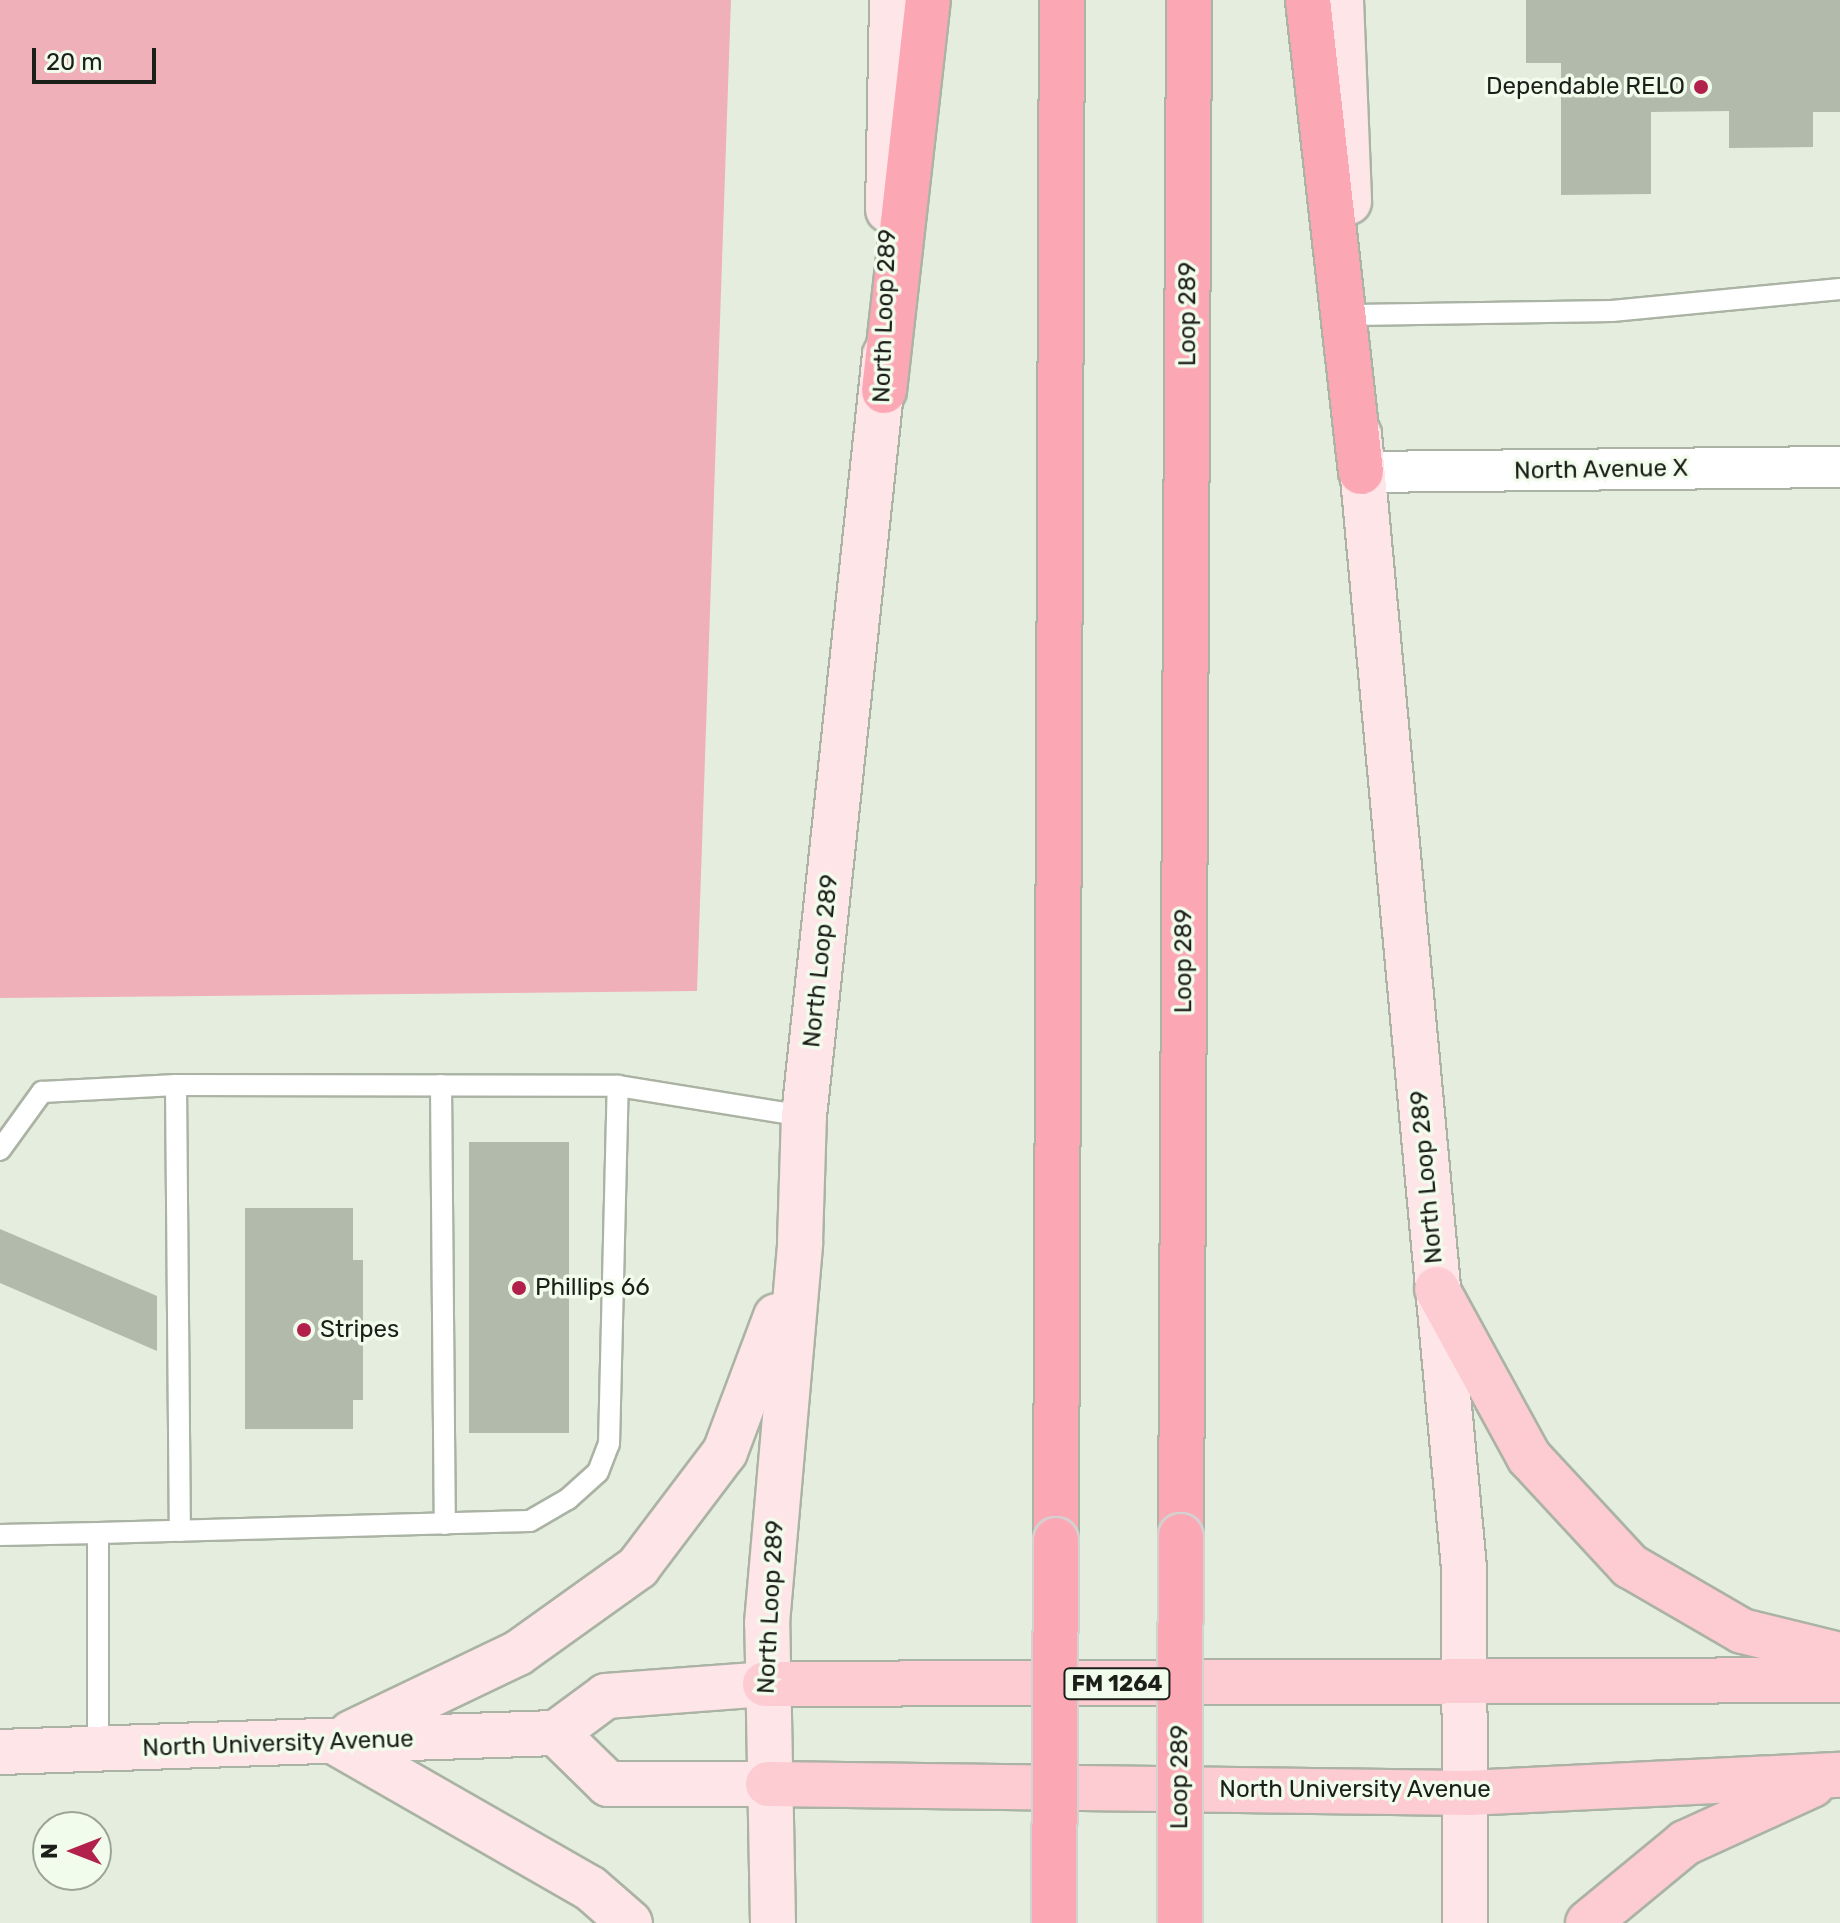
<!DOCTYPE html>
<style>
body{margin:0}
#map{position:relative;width:1840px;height:1923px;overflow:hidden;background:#e5eede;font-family:Rubik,sans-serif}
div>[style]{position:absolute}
.green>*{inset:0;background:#f0b0b9}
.building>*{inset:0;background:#b2bbab}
.roads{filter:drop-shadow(2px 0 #aab3a4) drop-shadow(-2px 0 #aab3a4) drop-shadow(0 2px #aab3a4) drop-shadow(0 -2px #aab3a4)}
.lane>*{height:20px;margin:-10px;padding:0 10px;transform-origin:10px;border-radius:10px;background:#fff}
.street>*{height:40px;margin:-20px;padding:0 20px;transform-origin:20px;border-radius:20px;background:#fff}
.secondary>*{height:44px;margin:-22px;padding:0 22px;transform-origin:22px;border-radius:22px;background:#fee5e8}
.primary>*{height:44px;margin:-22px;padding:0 22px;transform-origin:22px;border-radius:22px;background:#fdcbd2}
.highway>*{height:44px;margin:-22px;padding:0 22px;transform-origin:22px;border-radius:22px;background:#fba8b4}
.bridges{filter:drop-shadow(2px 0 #d2d2d1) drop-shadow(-2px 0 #d2d2d1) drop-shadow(0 2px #d2d2d1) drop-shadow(0 -2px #d2d2d1)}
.highway-bridge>*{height:44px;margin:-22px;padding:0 22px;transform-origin:22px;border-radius:22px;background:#fba8b4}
.dots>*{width:22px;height:22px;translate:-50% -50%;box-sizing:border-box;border:4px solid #f2fcec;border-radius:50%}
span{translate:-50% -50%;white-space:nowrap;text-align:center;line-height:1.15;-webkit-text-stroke:7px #f2fcec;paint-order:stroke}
.shield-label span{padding:2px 6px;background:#f2fcec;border:2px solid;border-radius:6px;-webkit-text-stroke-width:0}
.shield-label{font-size:22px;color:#1c1f19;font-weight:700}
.poi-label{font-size:24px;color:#1c1f19}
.right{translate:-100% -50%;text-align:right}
.left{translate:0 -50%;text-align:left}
.street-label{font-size:24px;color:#1c1f19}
.north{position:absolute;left:32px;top:1811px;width:80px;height:80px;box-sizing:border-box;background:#f2fcec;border:2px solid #9ca498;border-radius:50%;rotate:270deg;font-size:22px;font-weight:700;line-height:32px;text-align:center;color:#1c1f19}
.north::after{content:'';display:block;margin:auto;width:28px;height:36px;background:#b2214c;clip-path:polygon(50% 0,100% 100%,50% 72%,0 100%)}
.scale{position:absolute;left:32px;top:48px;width:124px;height:36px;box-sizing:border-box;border:4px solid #1c1f19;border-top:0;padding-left:10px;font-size:24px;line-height:28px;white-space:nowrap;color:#1c1f19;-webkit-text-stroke:6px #f2fcec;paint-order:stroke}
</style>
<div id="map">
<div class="green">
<i style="clip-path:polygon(0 0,731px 0,697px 991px,0 998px)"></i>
</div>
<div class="building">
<i style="clip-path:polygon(1526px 0,1840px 0,1840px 112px,1813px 112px,1813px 147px,1729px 148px,1729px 111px,1651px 112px,1651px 194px,1561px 195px,1561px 63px,1526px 63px)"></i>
<i style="clip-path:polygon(469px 1142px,569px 1142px,569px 1433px,469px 1433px)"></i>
<i style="clip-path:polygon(245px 1208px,353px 1208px,353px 1260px,363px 1260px,363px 1400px,353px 1400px,353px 1429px,245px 1429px)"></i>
<i style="clip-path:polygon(0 1229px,157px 1296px,157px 1351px,0 1283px)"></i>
</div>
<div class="roads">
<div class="lane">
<i style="left:1354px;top:315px;width:258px;rotate:-0.9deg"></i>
<i style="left:1612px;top:311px;width:229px;rotate:-5.5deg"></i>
<i style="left:176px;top:1085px;width:446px;rotate:89.5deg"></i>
<i style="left:441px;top:1085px;width:439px;rotate:89.5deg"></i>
<i style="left:0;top:1150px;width:72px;rotate:-54.1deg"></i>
<i style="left:42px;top:1092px;width:134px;rotate:-3deg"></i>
<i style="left:176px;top:1085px;width:442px;rotate:0.1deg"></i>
<i style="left:618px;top:1086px;width:188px;rotate:9.2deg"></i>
<i style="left:98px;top:1533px;width:432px;rotate:-1.6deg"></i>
<i style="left:530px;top:1521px;width:44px;rotate:-30.1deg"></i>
<i style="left:568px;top:1499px;width:40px;rotate:-42deg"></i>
<i style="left:598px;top:1472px;width:30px;rotate:-69deg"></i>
<i style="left:609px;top:1444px;width:358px;rotate:-88.6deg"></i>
<i style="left:0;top:1535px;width:98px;rotate:-1.2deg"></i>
<i style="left:98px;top:1533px;width:218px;rotate:90deg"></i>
</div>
<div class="street">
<i style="left:1361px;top:472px;width:479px;rotate:-0.6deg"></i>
</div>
<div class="secondary">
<i style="left:1341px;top:0;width:202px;rotate:87.7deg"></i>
<i style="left:888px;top:210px;width:210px;rotate:-88.9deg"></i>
<i style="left:1359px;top:434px;width:1139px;rotate:84.71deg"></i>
<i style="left:1464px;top:1568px;width:355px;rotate:89.8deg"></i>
<i style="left:351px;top:1733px;width:185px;rotate:-25.6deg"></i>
<i style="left:518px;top:1653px;width:148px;rotate:-35.6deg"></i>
<i style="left:638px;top:1567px;width:144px;rotate:-52.9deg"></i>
<i style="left:725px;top:1452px;width:145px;rotate:-69.4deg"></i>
<i style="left:556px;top:1733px;width:73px;rotate:44.4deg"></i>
<i style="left:608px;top:1784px;width:160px"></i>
<i style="left:333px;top:1741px;width:296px;rotate:29.8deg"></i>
<i style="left:590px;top:1888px;width:53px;rotate:41.2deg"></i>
<i style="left:0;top:1752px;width:556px;rotate:-1.96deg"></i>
<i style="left:556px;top:1733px;width:62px;rotate:-36.5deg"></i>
<i style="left:606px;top:1696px;width:159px;rotate:-4.3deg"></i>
<i style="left:773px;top:1923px;width:300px;rotate:-91.1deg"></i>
<i style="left:767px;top:1623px;width:382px;rotate:-85deg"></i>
<i style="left:800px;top:1242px;width:126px;rotate:-88.2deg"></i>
<i style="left:804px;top:1116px;width:766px;rotate:-83.93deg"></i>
</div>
<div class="primary">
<i style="left:1437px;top:1289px;width:192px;rotate:61.3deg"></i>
<i style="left:1529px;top:1457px;width:149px;rotate:47.2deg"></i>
<i style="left:1630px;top:1566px;width:129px;rotate:30.1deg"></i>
<i style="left:1742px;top:1631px;width:101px;rotate:13.8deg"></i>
<i style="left:765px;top:1684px;width:1075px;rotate:-0.21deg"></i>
<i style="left:768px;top:1784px;width:700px;rotate:0.74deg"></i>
<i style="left:1468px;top:1793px;width:372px;rotate:-2.8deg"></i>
<i style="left:1588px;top:1923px;width:126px;rotate:-39.5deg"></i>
<i style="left:1685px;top:1843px;width:140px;rotate:-24.5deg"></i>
</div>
<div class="highway">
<i style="left:1308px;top:0;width:475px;rotate:83.6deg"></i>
<i style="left:884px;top:391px;width:393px;rotate:-83.6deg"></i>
<i style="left:1181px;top:1536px;width:1536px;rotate:-89.7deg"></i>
<i style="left:1056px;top:1540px;width:1540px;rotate:-89.78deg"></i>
</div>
</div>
<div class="bridges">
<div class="highway-bridge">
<i style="left:1054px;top:1923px;width:383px;rotate:-89.7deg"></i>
<i style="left:1180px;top:1923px;width:387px;rotate:-89.9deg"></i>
</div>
</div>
<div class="dots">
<i style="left:1701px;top:87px;background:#b2214c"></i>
<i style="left:519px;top:1288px;background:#b2214c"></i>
<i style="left:304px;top:1330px;background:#b2214c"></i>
</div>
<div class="shield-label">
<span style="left:1117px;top:1684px">FM 1264</span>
</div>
<div class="poi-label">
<span class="right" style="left:1685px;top:87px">Dependable RELO</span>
<span class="left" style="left:535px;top:1288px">Phillips 66</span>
<span class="left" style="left:320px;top:1330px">Stripes</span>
</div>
<div class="street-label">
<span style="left:1188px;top:314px;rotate:-90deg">Loop 289</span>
<span style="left:885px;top:316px;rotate:-88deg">North Loop 289</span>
<span style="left:1601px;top:470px;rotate:-1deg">North Avenue X</span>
<span style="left:821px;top:961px;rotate:-84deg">North Loop 289</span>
<span style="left:1184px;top:961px;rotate:-90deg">Loop 289</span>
<span style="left:1427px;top:1177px;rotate:-95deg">North Loop 289</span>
<span style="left:771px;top:1607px;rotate:-87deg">North Loop 289</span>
<span style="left:278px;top:1744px;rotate:-2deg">North University Avenue</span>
<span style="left:1180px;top:1777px;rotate:-90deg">Loop 289</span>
<span style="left:1355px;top:1790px">North University Avenue</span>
</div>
<div class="north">N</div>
<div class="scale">20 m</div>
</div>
